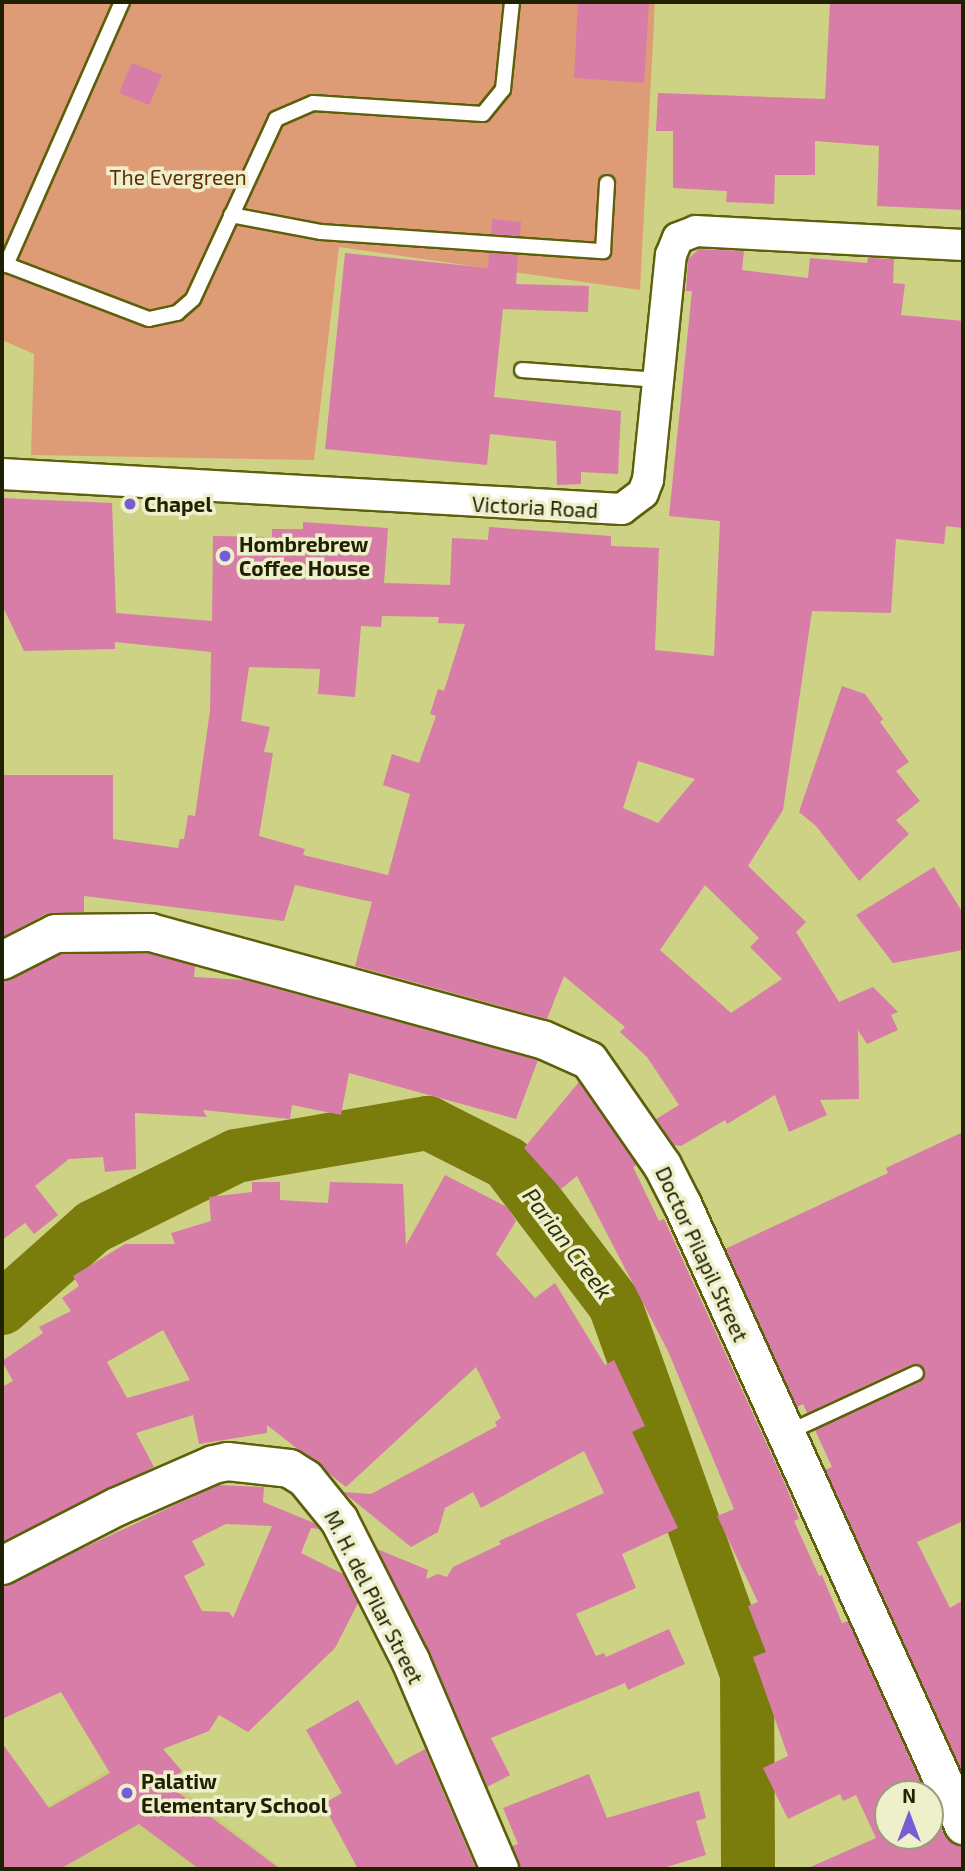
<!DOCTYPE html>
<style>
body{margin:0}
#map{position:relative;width:965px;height:1871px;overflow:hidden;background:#ced285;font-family:"Exo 2",sans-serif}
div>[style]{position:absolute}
.built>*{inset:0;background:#c8cc76}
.green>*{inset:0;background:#dd9c76}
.river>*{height:54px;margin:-27px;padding:0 27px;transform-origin:27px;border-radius:27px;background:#7a7c0c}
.building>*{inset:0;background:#d77da8}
.roads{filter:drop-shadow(2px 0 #5d5f09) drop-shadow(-2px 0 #5d5f09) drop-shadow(0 2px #5d5f09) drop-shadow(0 -2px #5d5f09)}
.service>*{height:14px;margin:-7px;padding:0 7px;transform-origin:7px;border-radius:7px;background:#fff}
.minor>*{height:30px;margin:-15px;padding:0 15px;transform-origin:15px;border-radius:15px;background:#fff}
.tertiary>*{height:37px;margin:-18.5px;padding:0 18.5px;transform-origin:18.5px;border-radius:18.5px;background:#fff}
.dots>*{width:19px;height:19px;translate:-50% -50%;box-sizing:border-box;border:4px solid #edf0cb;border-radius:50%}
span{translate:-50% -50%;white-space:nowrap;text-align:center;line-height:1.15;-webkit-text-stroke:7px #edf0cb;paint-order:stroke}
.park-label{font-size:21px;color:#632e06}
.poi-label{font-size:21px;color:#202102;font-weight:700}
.left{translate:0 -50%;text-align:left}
.street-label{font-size:21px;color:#202102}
.water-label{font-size:23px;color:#303107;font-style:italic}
.frame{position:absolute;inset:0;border:4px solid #202102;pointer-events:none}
.north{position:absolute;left:874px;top:1780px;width:70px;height:70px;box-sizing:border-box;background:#edf0cb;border:2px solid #9b9d7b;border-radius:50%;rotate:0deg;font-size:19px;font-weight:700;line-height:28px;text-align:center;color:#202102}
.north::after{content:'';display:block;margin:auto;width:24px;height:32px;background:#795bd5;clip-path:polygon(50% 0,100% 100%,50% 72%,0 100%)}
</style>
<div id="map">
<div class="built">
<i style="clip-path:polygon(135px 1754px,279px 1866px,280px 1869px,2px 1869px,2px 1833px)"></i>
</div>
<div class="green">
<i style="clip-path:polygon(2px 2px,655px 2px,640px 290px,339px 247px,314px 460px,31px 455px,34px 354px,2px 340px)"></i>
</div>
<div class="river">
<i style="left:2px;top:1308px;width:122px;rotate:-41.7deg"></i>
<i style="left:93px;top:1227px;width:160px;rotate:-26.4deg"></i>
<i style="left:236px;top:1156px;width:195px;rotate:-9.8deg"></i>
<i style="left:428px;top:1123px;width:89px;rotate:26.9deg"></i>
<i style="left:507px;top:1163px;width:178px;rotate:52.7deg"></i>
<i style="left:615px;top:1305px;width:391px;rotate:70.3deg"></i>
<i style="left:747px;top:1673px;width:196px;rotate:89.7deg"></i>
</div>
<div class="building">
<i style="clip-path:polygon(578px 2px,649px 2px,644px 83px,574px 78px)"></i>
<i style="clip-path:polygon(830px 2px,963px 2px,963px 210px,877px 206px,879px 146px,815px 141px,815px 175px,775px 175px,774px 204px,726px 202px,727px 191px,673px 188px,673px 131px,656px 131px,658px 93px,825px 99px)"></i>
<i style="clip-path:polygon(132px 63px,162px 75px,149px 105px,119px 93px)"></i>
<i style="clip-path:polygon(492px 219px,521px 222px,520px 236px,491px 234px)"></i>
<i style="clip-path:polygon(evenodd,699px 249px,744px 251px,742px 270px,808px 278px,810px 258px,867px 263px,868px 258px,894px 259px,893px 283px,905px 284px,901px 315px,963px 321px,963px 528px,946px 526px,944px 544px,896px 539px,891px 613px,812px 611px,783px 810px,748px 866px,806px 922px,796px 932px,839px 1002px,873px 987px,898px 1012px,891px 1015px,898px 1030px,867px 1044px,858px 1030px,859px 1099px,820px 1100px,827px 1115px,789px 1132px,775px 1095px,727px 1124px,725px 1120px,681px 1146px,674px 1145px,656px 1119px,679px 1105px,647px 1057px,620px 1032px,625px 1027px,564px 976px,547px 1019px,355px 966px,372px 902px,295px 885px,284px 921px,84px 896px,84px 912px,46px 914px,2px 937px,2px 775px,113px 775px,113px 839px,178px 848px,180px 839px,184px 839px,188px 815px,195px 816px,210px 711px,211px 652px,115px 642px,115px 649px,24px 651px,2px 605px,2px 498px,112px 503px,116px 613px,212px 621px,213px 536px,272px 537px,272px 529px,303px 529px,303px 522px,388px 528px,384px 583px,450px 585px,452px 538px,488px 540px,489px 527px,611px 536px,611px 546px,659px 548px,655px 650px,714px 656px,720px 521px,669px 516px,692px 291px,686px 291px,688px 259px,699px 249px,382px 616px,439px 617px,438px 623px,465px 624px,444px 691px,438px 689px,430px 714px,436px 716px,419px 763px,392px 754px,383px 785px,410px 794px,388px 875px,303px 855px,305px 849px,259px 836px,273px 753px,264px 752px,270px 727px,241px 721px,249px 667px,320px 669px,318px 694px,355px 697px,361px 626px,381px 627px,382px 616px,699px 249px,638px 761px,695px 779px,658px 823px,623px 808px,638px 761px,699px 249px,705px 885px,759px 938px,750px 947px,782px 979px,731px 1013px,660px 950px,705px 885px)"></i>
<i style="clip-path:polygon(345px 253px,488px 268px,489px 253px,518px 255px,516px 284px,589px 286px,588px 312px,503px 309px,494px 397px,621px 411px,618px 474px,581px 472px,581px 484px,557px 485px,556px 441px,490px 434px,487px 465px,325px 449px)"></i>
<i style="clip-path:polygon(842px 686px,865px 694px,883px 719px,880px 722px,909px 762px,896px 771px,920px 801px,896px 820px,909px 834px,859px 881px,816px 826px,799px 812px)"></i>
<i style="clip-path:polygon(934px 867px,963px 913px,963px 950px,893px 963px,856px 915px)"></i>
<i style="clip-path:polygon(147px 953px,195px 966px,194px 977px,245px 980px,538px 1060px,516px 1119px,349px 1073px,341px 1115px,292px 1105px,290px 1119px,203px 1110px,207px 1117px,135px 1113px,136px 1169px,105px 1172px,103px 1157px,69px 1159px,35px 1186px,58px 1215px,34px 1234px,25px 1223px,2px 1240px,2px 981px,60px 954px)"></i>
<i style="clip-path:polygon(579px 1082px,637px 1165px,633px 1167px,659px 1221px,664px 1219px,785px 1484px,799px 1519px,794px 1521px,819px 1576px,822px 1575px,842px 1623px,848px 1621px,926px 1794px,888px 1794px,888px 1836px,930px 1836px,930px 1803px,944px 1834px,963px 1846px,963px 1869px,806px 1869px,876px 1838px,856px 1795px,843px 1801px,840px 1794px,788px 1819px,763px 1768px,788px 1756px,753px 1657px,766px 1652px,748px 1606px,758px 1602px,717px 1516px,734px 1509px,668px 1351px,577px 1176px,561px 1189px,524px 1148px)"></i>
<i style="clip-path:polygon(963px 1132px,963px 1521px,917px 1542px,950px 1608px,963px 1600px,963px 1775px,825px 1470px,832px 1467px,815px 1430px,920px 1382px,924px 1368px,912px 1364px,807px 1413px,803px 1404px,797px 1407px,725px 1249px,888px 1173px,886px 1168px)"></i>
<i style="clip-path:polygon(evenodd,445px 1175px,507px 1207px,516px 1221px,496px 1254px,535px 1298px,555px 1283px,605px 1365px,614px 1360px,645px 1426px,632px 1432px,678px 1528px,622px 1554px,636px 1588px,576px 1614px,596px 1656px,604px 1653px,606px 1657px,669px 1629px,685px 1664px,628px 1690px,625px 1683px,491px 1738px,510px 1775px,487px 1787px,429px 1652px,377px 1549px,428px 1570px,426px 1579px,438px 1574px,447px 1577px,453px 1567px,501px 1544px,499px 1541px,604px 1493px,584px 1451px,481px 1508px,473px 1492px,445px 1508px,438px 1532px,411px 1547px,343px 1492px,371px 1494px,497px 1426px,495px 1422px,501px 1418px,476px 1367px,346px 1487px,267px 1425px,267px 1433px,199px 1444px,193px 1415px,136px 1433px,154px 1467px,2px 1542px,2px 1387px,13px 1381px,2px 1361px,43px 1333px,39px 1327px,71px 1311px,62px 1298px,79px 1286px,73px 1276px,125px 1244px,175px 1244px,171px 1233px,211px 1221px,209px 1197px,252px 1192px,252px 1182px,280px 1182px,280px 1200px,328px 1203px,330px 1182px,403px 1184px,406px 1245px,445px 1175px,163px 1330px,190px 1380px,127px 1398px,107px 1362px,163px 1330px)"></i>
<i style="clip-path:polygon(evenodd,218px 1485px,264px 1487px,263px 1502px,314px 1523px,319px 1529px,311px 1528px,301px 1553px,343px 1574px,358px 1603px,335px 1648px,248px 1732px,219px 1715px,209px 1731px,163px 1749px,182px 1771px,167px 1784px,280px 1869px,199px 1869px,139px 1824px,60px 1869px,2px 1869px,2px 1743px,49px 1808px,110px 1773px,61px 1692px,2px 1719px,2px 1586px,218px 1485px,226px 1524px,272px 1526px,233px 1618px,229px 1612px,202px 1611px,184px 1576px,205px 1565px,192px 1541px,226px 1524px)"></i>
<i style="clip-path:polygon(358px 1700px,396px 1765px,425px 1749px,476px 1869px,358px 1869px,323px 1804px,342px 1793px,306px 1730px)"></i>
<i style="clip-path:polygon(589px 1774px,607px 1818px,699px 1791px,706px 1818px,696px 1821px,706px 1855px,660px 1869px,520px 1869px,512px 1846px,518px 1844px,503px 1808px)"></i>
</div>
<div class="roads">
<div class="service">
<i style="left:231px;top:215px;width:92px;rotate:10.7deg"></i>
<i style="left:321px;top:232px;width:283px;rotate:3.9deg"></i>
<i style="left:603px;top:251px;width:68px;rotate:-86.6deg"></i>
<i style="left:2px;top:263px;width:157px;rotate:20.9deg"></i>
<i style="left:149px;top:319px;width:29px;rotate:-12deg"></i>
<i style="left:177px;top:313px;width:21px;rotate:-41deg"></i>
<i style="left:193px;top:299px;width:198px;rotate:-65.2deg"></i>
<i style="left:276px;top:119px;width:40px;rotate:-23.4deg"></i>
<i style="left:313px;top:103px;width:170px;rotate:3.7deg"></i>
<i style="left:483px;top:114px;width:32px;rotate:-51deg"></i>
<i style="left:503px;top:89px;width:87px;rotate:-84.1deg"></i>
<i style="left:6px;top:265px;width:287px;rotate:-66.2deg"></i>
<i style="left:522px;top:370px;width:137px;rotate:4.2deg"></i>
<i style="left:787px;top:1433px;width:142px;rotate:-24.9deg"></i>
</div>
<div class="minor">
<i style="left:2px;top:474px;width:621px;rotate:3.23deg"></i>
<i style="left:622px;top:509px;width:26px;rotate:-37deg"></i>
<i style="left:643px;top:493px;width:14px;rotate:-69deg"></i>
<i style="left:648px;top:480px;width:226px;rotate:-84.2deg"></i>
<i style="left:671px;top:255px;width:18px;rotate:-68deg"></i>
<i style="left:678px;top:238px;width:19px;rotate:-21deg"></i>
<i style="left:696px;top:231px;width:267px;rotate:3deg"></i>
</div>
<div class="tertiary">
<i style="left:2px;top:960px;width:59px;rotate:-27deg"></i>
<i style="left:55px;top:933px;width:95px;rotate:-0.6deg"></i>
<i style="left:150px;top:932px;width:406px;rotate:15.3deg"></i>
<i style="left:542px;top:1039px;width:51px;rotate:24.1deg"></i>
<i style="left:589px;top:1060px;width:128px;rotate:55.2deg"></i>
<i style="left:662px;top:1165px;width:44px;rotate:62.9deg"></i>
<i style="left:682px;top:1204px;width:682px;rotate:65.65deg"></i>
<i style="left:2px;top:1565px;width:129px;rotate:-27.2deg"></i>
<i style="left:117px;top:1506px;width:105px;rotate:-23.6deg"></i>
<i style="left:213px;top:1464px;width:14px;rotate:-12deg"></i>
<i style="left:227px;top:1461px;width:62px;rotate:6.4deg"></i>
<i style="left:289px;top:1468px;width:19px;rotate:32deg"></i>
<i style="left:305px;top:1478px;width:54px;rotate:51deg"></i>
<i style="left:339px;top:1520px;width:157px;rotate:63.1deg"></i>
<i style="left:410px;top:1660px;width:227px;rotate:66.9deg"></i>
</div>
</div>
<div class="dots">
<i style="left:130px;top:504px;background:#795bd5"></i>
<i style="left:225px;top:556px;background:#795bd5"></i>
<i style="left:127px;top:1793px;background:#795bd5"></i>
</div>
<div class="park-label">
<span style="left:178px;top:177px">The Evergreen</span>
</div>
<div class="poi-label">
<span class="left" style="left:144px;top:504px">Chapel</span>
<span class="left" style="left:239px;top:556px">Hombrebrew<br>Coffee House</span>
<span class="left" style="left:141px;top:1793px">Palatiw<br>Elementary School</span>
</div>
<div class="street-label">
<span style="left:535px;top:507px;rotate:3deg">Victoria Road</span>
<span style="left:702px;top:1254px;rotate:65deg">Doctor Pilapil Street</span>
<span style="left:374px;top:1597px;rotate:63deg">M. H. del Pilar Street</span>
</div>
<div class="water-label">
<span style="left:568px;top:1243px;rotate:53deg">Parian Creek</span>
</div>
<div class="frame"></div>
<div class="north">N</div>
</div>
